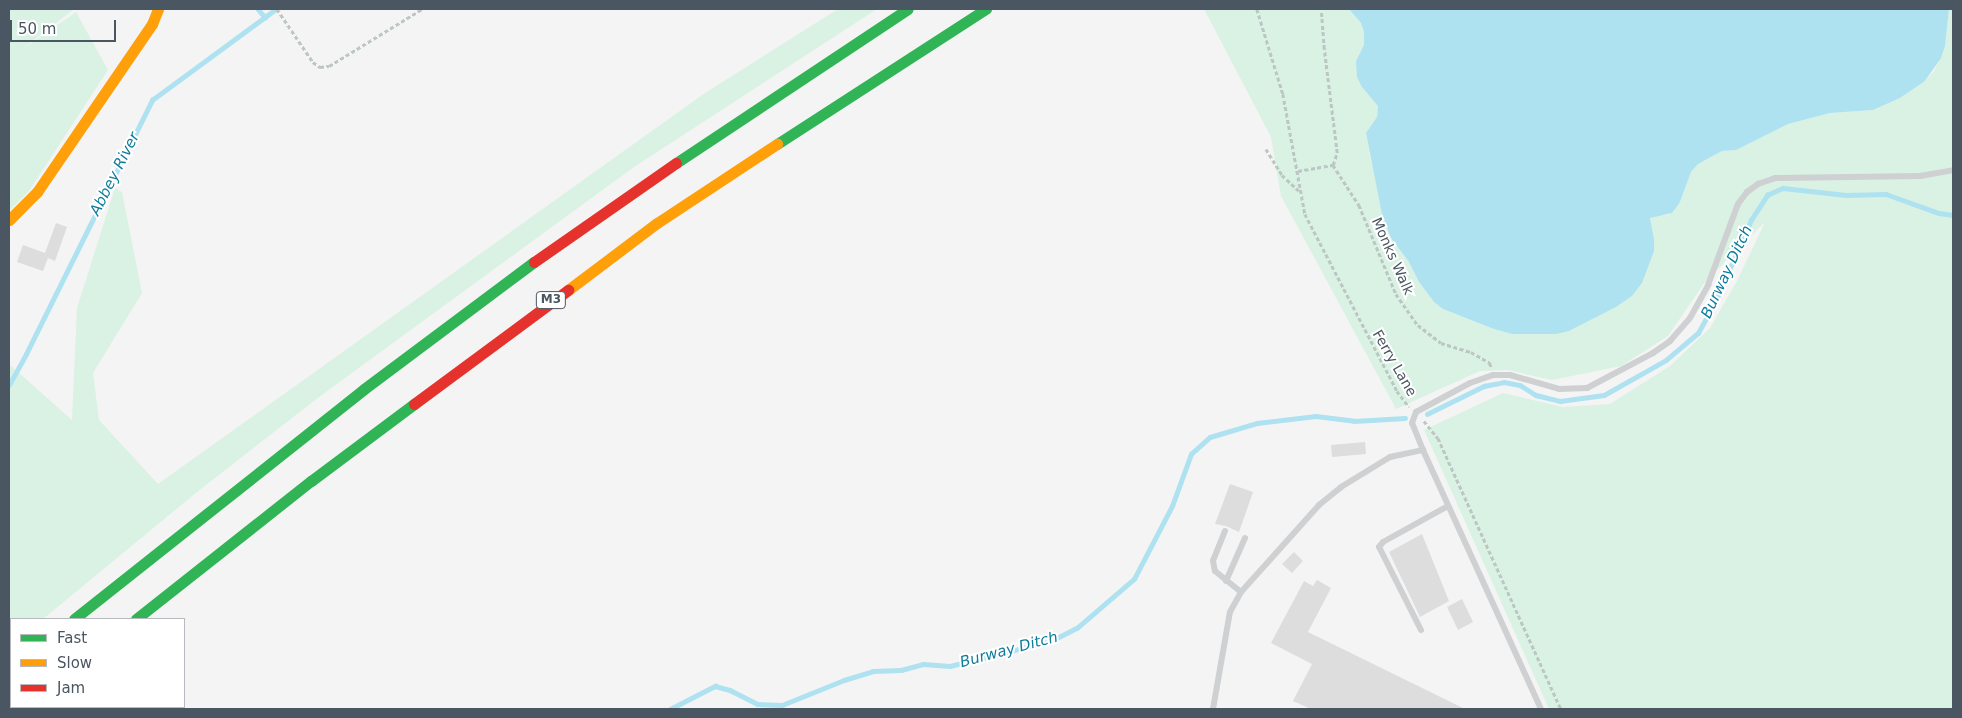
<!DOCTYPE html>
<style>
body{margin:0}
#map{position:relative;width:1962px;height:718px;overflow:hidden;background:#f4f4f4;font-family:"DejaVu Sans",sans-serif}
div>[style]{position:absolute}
.green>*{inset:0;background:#d9f2e3}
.water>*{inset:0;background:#aee2f0}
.stream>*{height:4.5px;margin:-2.25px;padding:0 2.25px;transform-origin:2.25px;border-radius:2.25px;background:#aee2f0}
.building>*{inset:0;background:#ddddde}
.path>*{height:2.5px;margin-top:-1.25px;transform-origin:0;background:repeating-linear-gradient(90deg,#bcc7c4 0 4px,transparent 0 6.5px)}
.lane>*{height:6px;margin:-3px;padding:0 3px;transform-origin:3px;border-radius:3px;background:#ced0d2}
.fast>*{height:11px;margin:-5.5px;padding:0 5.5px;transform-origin:5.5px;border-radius:5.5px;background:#30b455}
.slow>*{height:11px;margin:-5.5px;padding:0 5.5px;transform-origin:5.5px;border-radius:5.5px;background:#ff9f0a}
.jam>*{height:11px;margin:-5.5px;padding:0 5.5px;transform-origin:5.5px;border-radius:5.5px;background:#e5322d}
span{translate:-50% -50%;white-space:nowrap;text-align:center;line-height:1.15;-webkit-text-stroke:4px #fff;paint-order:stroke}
.shield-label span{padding:1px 4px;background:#fff;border:1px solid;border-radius:4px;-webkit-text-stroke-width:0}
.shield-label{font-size:12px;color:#4a5661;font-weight:700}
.street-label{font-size:14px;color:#4a5661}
.water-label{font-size:15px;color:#0c7c9b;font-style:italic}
.frame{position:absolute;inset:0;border:10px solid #4a5661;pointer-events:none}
.legend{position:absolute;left:10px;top:618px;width:175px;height:90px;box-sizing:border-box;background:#fff;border:1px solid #b7bbc0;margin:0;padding:6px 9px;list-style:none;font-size:15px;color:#4a5661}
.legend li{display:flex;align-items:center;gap:10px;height:25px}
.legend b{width:25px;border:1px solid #b7bbc0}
.scale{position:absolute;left:10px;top:20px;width:106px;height:22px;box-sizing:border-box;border:2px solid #4a5661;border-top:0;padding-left:6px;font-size:15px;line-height:18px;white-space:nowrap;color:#4a5661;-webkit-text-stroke:4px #fff;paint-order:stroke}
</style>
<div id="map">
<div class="green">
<i style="clip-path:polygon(9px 9px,74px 9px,20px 51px,76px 12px,108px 70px,29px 191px,9px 211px,9px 38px,12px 40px,9px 36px)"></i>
<i style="clip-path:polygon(838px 9px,877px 9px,634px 167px,319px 397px,197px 492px,43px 619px,11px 619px,11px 646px,9px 648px,9px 364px,72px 420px,77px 308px,115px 188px,122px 192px,142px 293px,93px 373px,99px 420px,158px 484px,705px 93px)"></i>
<i style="clip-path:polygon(1204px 9px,1349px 9px,1361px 23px,1364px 32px,1364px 45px,1356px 61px,1362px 87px,1378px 105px,1377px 117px,1366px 133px,1370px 156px,1391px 238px,1409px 262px,1419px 282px,1434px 302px,1443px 309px,1490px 328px,1569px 331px,1616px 307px,1632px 296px,1642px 283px,1654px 239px,1650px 218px,1655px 215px,1668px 215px,1680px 202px,1691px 172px,1698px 164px,1722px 151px,1736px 150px,1788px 124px,1830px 113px,1873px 110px,1900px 98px,1925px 81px,1934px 71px,1945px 46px,1949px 9px,1953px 9px,1953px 709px,1549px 709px,1424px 430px,1503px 393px,1563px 407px,1610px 404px,1670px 366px,1710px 328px,1737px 281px,1765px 222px,1705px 282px,1668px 336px,1621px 366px,1552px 380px,1508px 370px,1480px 371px,1396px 409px,1281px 196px,1271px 137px)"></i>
</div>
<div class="water">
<i style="clip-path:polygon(1349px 9px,1949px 9px,1945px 46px,1941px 58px,1925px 81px,1900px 98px,1873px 110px,1830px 113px,1788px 124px,1736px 150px,1722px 151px,1698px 164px,1691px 172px,1680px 202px,1672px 213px,1650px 218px,1654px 239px,1654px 251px,1642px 283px,1632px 296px,1616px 307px,1569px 331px,1556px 334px,1512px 334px,1491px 328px,1443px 309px,1434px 302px,1419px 282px,1409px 262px,1391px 238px,1382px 214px,1366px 133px,1377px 117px,1378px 106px,1362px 87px,1357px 77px,1356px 61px,1364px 45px,1364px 32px,1361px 23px)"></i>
</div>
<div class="stream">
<i style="left:258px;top:9px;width:11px;rotate:49deg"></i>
<i style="left:9px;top:385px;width:35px;rotate:-61deg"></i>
<i style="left:26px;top:354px;width:284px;rotate:-63.6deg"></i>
<i style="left:152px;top:100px;width:154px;rotate:-36.3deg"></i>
<i style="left:1427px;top:414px;width:64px;rotate:-26.2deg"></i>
<i style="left:1484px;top:386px;width:20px;rotate:-11deg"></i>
<i style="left:1504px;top:382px;width:16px;rotate:11deg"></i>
<i style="left:1520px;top:385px;width:19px;rotate:32deg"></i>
<i style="left:1536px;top:395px;width:25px;rotate:14deg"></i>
<i style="left:1560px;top:401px;width:44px;rotate:-7.8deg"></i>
<i style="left:1604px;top:395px;width:71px;rotate:-29.4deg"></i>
<i style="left:1666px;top:360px;width:42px;rotate:-40.2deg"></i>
<i style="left:1698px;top:333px;width:38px;rotate:-61deg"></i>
<i style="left:1716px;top:300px;width:87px;rotate:-66.4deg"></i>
<i style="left:1751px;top:220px;width:30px;rotate:-57deg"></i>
<i style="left:1767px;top:195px;width:17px;rotate:-24deg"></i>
<i style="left:1783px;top:188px;width:63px;rotate:6.3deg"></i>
<i style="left:1846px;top:195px;width:40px;rotate:-1.4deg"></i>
<i style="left:1886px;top:194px;width:56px;rotate:19.7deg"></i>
<i style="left:1939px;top:213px;width:14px;rotate:8deg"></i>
<i style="left:670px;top:709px;width:51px;rotate:-27.1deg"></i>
<i style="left:715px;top:686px;width:16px;rotate:15deg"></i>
<i style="left:730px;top:690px;width:30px;rotate:27deg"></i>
<i style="left:757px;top:704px;width:25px;rotate:2deg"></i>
<i style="left:782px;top:705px;width:67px;rotate:-22deg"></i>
<i style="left:844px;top:680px;width:30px;rotate:-17deg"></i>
<i style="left:873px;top:671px;width:28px;rotate:-2deg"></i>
<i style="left:901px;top:670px;width:23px;rotate:-15deg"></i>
<i style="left:923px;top:664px;width:27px;rotate:4deg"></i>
<i style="left:950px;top:666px;width:104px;rotate:-13.9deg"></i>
<i style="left:1051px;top:641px;width:29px;rotate:-27deg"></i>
<i style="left:1077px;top:628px;width:75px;rotate:-40.7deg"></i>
<i style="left:1134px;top:579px;width:82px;rotate:-62.5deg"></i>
<i style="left:1172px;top:506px;width:55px;rotate:-69.9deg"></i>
<i style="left:1191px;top:454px;width:25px;rotate:-42deg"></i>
<i style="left:1210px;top:437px;width:49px;rotate:-16.6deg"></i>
<i style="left:1257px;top:423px;width:59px;rotate:-6.8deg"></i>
<i style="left:1316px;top:416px;width:38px;rotate:7deg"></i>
<i style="left:1354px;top:421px;width:51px;rotate:-3.4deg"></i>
</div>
<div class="building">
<i style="clip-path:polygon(56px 223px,67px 227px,55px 261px,48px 258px,43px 271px,17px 262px,23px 245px,45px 253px)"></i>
<i style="clip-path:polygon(1365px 442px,1366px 454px,1332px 457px,1331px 445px)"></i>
<i style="clip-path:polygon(1230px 484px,1253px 492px,1239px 532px,1226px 526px,1215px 524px)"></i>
<i style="clip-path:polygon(1422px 534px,1449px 601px,1420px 617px,1389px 552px)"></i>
<i style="clip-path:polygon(1294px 552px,1303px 561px,1292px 573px,1282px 564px)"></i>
<i style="clip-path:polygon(1317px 580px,1331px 588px,1308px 632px,1465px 709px,1311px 709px,1293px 701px,1312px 664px,1271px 643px,1304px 581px,1313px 586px)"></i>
<i style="clip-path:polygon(1462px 599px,1473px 622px,1458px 630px,1447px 607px)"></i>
</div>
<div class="path">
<i style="left:277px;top:9px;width:64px;rotate:55.8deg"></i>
<i style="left:313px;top:62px;width:9px;rotate:36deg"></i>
<i style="left:320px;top:67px;width:9px;rotate:-6deg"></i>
<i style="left:329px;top:66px;width:109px;rotate:-31.5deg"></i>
<i style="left:1257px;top:9px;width:89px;rotate:73deg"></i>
<i style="left:1283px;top:94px;width:122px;rotate:79.6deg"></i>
<i style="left:1305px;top:214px;width:199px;rotate:62.5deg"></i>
<i style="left:1397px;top:391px;width:20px;rotate:53deg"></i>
<i style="left:1266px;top:149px;width:31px;rotate:58deg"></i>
<i style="left:1282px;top:175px;width:23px;rotate:43deg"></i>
<i style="left:1333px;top:165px;width:48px;rotate:57deg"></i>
<i style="left:1359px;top:205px;width:96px;rotate:67.4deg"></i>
<i style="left:1396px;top:294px;width:38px;rotate:55deg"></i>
<i style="left:1418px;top:325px;width:29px;rotate:38deg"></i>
<i style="left:1441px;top:343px;width:31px;rotate:17deg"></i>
<i style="left:1471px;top:352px;width:22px;rotate:30deg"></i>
<i style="left:1490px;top:363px;width:4px;rotate:76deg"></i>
<i style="left:1298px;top:171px;width:36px;rotate:-10deg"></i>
<i style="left:1333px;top:165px;width:13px;rotate:-72deg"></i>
<i style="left:1337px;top:153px;width:105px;rotate:-97.1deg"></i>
<i style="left:1324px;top:49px;width:40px;rotate:-94.3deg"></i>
<i style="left:1424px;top:421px;width:22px;rotate:51deg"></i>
<i style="left:1438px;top:438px;width:298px;rotate:65.6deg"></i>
</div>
<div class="lane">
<i style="left:1225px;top:531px;width:32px;rotate:112deg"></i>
<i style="left:1213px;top:561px;width:10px;rotate:79deg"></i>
<i style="left:1215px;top:571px;width:33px;rotate:39deg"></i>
<i style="left:1226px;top:581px;width:47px;rotate:-66.2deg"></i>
<i style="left:1421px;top:630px;width:93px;rotate:-116.8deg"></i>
<i style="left:1379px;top:547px;width:6px;rotate:-51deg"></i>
<i style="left:1383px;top:542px;width:74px;rotate:-29deg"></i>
<i style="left:1213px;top:709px;width:98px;rotate:-80.1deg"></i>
<i style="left:1230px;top:612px;width:23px;rotate:-61deg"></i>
<i style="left:1241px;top:592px;width:117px;rotate:-48.1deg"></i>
<i style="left:1319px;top:505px;width:28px;rotate:-39deg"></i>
<i style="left:1341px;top:487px;width:57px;rotate:-31.5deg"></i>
<i style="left:1390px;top:457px;width:34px;rotate:-12deg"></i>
<i style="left:1541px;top:709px;width:285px;rotate:-114.5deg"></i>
<i style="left:1423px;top:450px;width:29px;rotate:-112deg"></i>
<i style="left:1412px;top:423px;width:12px;rotate:-70deg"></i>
<i style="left:1416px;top:412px;width:61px;rotate:-28.2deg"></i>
<i style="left:1470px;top:383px;width:24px;rotate:-19deg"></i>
<i style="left:1493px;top:375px;width:17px"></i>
<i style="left:1510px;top:375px;width:51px;rotate:15.9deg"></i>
<i style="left:1559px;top:389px;width:28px;rotate:-2deg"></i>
<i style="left:1587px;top:388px;width:75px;rotate:-27.9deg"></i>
<i style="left:1653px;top:353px;width:21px;rotate:-35deg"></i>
<i style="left:1670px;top:341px;width:30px;rotate:-49deg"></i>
<i style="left:1690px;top:318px;width:38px;rotate:-61deg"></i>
<i style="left:1708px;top:285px;width:86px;rotate:-69.7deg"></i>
<i style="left:1738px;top:204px;width:15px;rotate:-53deg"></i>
<i style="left:1747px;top:192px;width:14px;rotate:-36deg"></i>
<i style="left:1758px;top:184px;width:18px;rotate:-19deg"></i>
<i style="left:1775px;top:178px;width:145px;rotate:-0.8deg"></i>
<i style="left:1920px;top:176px;width:34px;rotate:-10deg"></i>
</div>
<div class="fast">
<i style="left:777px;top:144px;width:249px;rotate:-32.9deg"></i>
<i style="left:676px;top:163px;width:278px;rotate:-33.6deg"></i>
<i style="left:74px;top:619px;width:370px;rotate:-38.4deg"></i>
<i style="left:364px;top:389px;width:212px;rotate:-36.8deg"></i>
<i style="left:136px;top:619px;width:223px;rotate:-38.3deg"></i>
<i style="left:311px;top:481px;width:129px;rotate:-36.8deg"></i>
<i style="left:23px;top:709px;width:4px;rotate:-34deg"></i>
</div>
<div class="slow">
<i style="left:9px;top:220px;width:40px;rotate:-45deg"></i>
<i style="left:37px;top:192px;width:204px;rotate:-55.6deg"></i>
<i style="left:152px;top:24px;width:16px;rotate:-68deg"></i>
<i style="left:568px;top:290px;width:111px;rotate:-37deg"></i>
<i style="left:657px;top:223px;width:144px;rotate:-33.4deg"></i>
</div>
<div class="jam">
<i style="left:534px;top:262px;width:173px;rotate:-34.9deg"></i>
<i style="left:414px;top:404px;width:192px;rotate:-36.5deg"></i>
<i style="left:9px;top:673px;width:3px;rotate:-45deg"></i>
</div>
<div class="shield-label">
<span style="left:551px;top:300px">M3</span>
</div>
<div class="street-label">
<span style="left:1393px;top:256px;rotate:66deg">Monks Walk</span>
<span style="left:1395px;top:363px;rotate:60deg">Ferry Lane</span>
</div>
<div class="water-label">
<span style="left:115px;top:174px;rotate:-63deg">Abbey River</span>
<span style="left:1727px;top:272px;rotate:-65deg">Burway Ditch</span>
<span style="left:1009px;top:650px;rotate:-15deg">Burway Ditch</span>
</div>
<div class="frame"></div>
<ul class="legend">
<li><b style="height:6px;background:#30b455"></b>Fast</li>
<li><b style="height:6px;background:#ff9f0a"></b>Slow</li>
<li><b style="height:6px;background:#e5322d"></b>Jam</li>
</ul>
<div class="scale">50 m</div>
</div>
